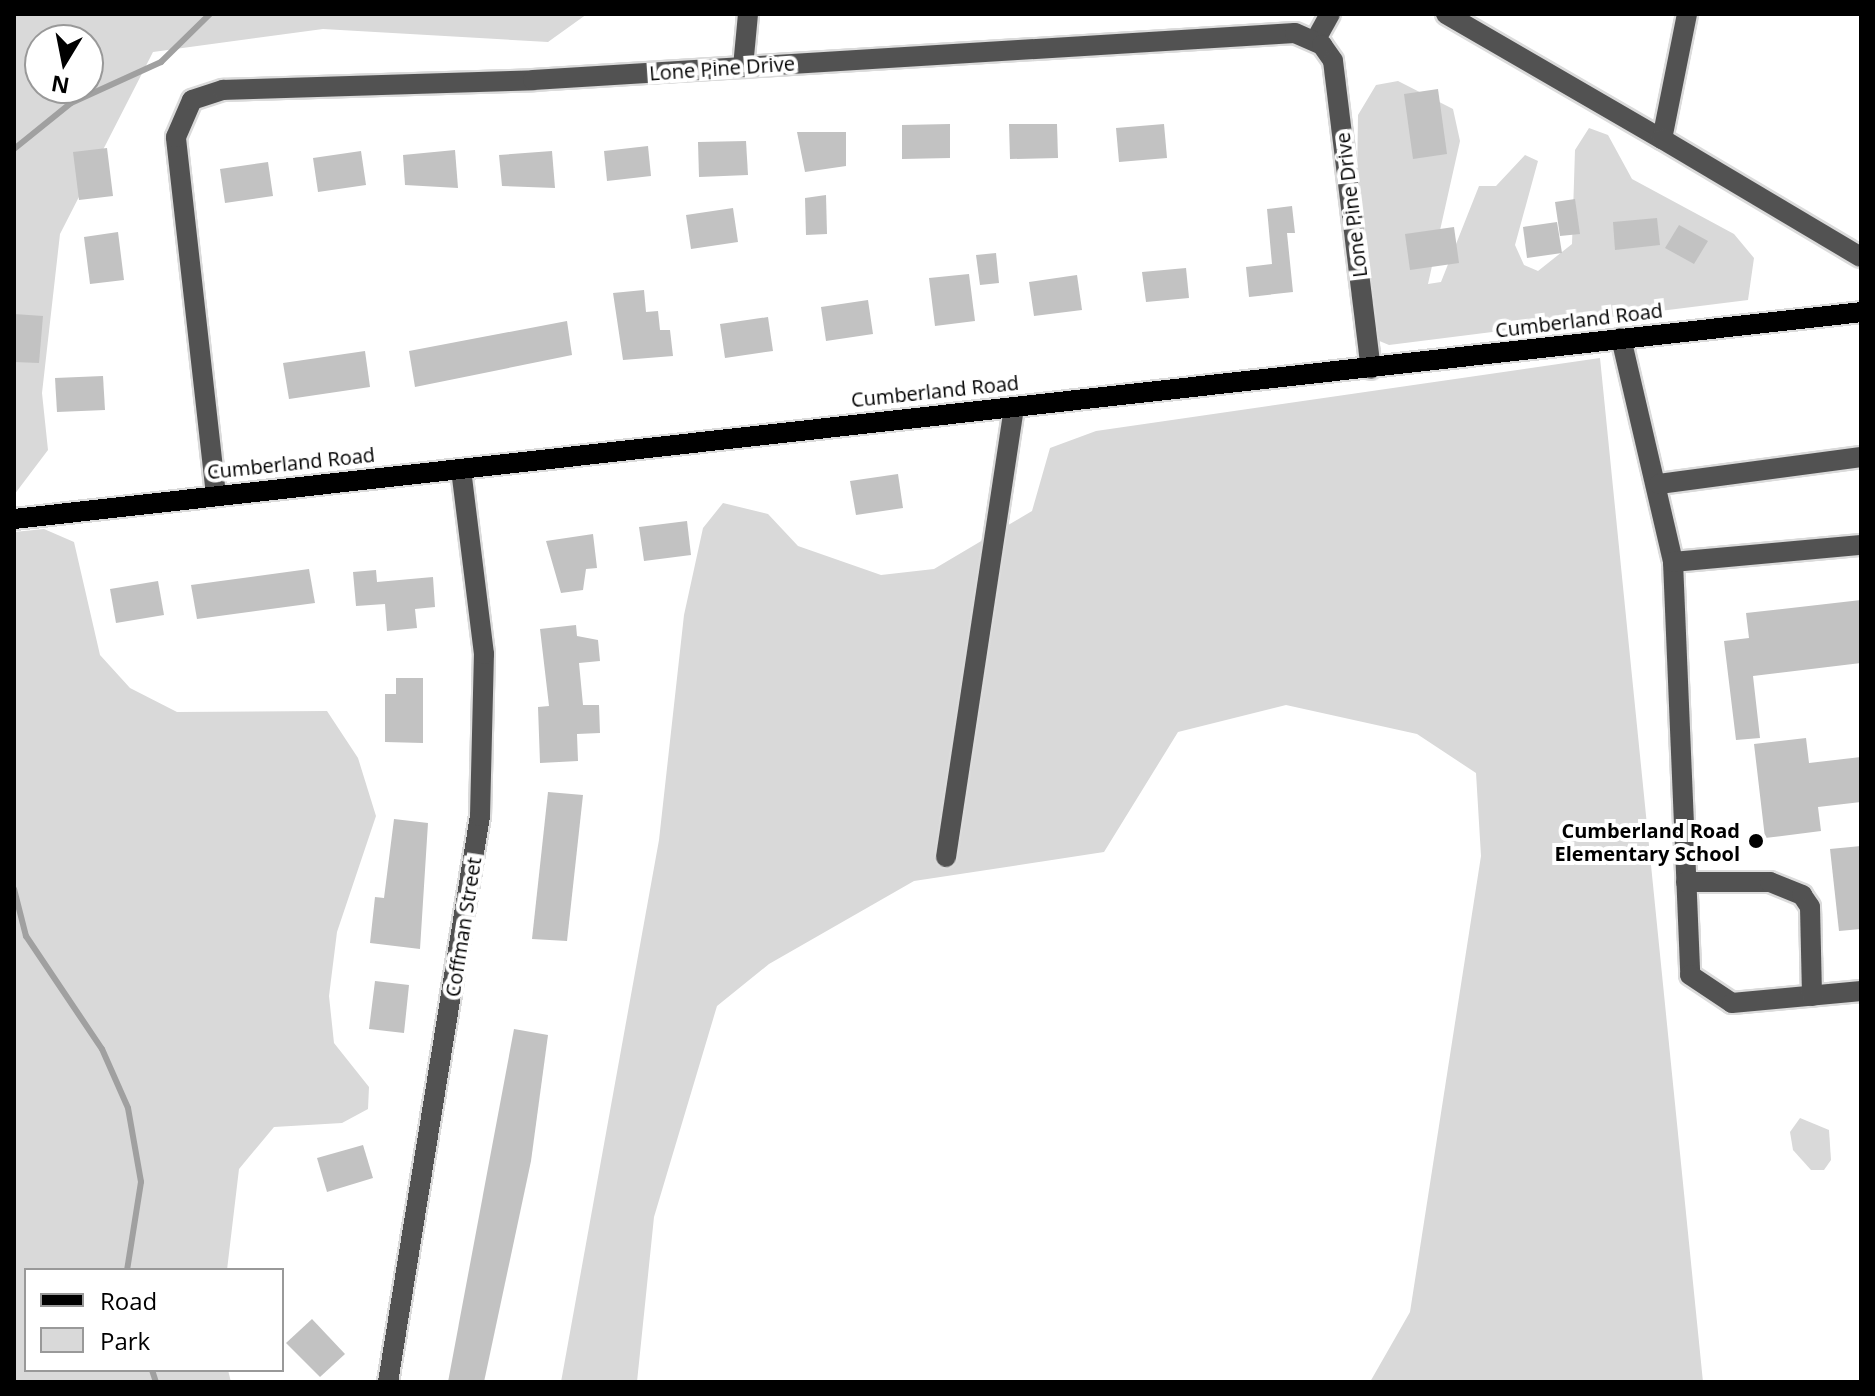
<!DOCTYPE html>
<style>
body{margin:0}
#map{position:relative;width:1875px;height:1396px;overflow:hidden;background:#fff;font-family:"Open Sans",sans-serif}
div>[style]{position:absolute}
.green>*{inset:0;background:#d9d9d9}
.stream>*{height:6px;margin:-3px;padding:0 3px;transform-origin:3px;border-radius:3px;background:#a0a0a0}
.building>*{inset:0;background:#c2c2c2}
.roads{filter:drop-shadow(2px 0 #dbdbdb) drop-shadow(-2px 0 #dbdbdb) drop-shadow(0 2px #dbdbdb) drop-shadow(0 -2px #dbdbdb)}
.minor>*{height:20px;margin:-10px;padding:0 10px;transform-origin:10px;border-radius:10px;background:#525252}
.major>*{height:20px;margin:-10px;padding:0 10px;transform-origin:10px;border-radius:10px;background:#000}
.dots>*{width:22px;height:22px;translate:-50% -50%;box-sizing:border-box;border:4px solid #fff;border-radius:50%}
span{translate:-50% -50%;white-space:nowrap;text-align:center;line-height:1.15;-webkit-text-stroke:8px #fff;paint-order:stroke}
.street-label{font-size:20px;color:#000}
.poi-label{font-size:20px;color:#000;font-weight:700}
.right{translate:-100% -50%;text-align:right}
.frame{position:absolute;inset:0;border:16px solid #000;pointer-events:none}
.legend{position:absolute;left:24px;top:1268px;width:260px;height:104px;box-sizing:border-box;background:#fff;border:2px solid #999;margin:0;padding:10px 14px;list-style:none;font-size:24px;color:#000}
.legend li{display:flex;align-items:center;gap:16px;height:40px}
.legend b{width:40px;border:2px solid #999}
.north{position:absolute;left:24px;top:24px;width:80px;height:80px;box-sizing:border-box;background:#fff;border:2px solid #999;border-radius:50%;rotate:190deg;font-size:22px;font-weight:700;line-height:32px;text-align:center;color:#000}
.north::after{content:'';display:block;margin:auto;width:28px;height:36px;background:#000;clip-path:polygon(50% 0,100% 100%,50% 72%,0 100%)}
</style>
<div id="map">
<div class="green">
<i style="clip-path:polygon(evenodd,14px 14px,587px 14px,548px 42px,323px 29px,153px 52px,60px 234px,42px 393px,48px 450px,14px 495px,14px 14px,40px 40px,88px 40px,88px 88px,40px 88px,40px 40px)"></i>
<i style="clip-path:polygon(1398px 81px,1453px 109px,1460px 141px,1428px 284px,1441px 282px,1479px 186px,1496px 186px,1525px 155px,1538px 161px,1515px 245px,1524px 265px,1538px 271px,1572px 244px,1575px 150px,1589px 128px,1608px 135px,1632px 179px,1734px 234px,1754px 258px,1748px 300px,1389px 345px,1377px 340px,1357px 183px,1358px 115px,1376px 85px)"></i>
<i style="clip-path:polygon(1600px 358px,1703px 1382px,1370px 1382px,1410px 1312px,1481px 856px,1476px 773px,1417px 734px,1286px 705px,1178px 732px,1104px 852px,914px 881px,769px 964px,717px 1006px,654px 1217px,637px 1382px,561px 1382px,659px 840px,684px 615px,703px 528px,723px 503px,768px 514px,798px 546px,881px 575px,934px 569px,1032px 511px,1050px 448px,1096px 431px)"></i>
<i style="clip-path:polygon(44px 529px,74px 542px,100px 655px,130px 688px,177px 712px,327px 711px,358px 758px,376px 816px,337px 932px,329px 996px,334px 1043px,369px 1087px,368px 1109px,342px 1123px,274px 1127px,239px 1169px,227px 1270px,26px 1270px,26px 1370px,228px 1370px,231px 1382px,14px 1382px,14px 532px)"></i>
<i style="clip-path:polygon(1800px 1118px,1829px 1130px,1831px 1160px,1824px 1170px,1811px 1170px,1793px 1150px,1790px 1132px)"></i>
</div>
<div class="stream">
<i style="left:14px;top:149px;width:73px;rotate:-38.9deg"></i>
<i style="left:71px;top:103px;width:99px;rotate:-24.5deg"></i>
<i style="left:161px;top:62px;width:69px;rotate:-44.4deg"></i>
<i style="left:14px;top:889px;width:49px;rotate:75.7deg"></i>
<i style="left:26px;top:936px;width:136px;rotate:56.1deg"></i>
<i style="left:102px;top:1049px;width:64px;rotate:66.2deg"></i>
<i style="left:128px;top:1108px;width:75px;rotate:80deg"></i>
<i style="left:141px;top:1182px;width:89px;rotate:99deg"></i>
<i style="left:152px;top:1370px;width:13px;rotate:72deg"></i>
</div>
<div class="building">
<i style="clip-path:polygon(1438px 89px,1447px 154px,1413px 159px,1404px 94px)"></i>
<i style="clip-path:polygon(950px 124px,950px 158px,902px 159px,902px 125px)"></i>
<i style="clip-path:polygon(1009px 124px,1057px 124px,1058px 158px,1010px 159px)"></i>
<i style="clip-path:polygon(1164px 124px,1167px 158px,1119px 162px,1116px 128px)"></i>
<i style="clip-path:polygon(797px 132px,846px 132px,846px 166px,805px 172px)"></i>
<i style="clip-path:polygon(746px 141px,748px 175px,699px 177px,698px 142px)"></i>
<i style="clip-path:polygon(648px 146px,651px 176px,607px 181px,604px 151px)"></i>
<i style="clip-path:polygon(107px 148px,113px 196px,79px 200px,73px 152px)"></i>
<i style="clip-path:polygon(455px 150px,458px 188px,405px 185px,403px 155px)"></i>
<i style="clip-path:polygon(361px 151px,366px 185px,318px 192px,313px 158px)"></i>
<i style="clip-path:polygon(552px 151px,555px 188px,502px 186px,499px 155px)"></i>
<i style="clip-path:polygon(268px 162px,273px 196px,225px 203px,220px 169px)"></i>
<i style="clip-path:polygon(826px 195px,827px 234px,806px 235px,805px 198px)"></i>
<i style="clip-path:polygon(1575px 199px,1580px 234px,1560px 236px,1555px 202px)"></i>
<i style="clip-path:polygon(1292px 206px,1295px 233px,1287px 233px,1293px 292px,1249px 297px,1246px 267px,1272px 264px,1267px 209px)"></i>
<i style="clip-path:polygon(733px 208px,738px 242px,691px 249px,686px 215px)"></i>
<i style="clip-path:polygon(1657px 218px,1660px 245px,1615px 250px,1613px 222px)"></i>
<i style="clip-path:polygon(1557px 222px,1562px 253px,1527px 258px,1523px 227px)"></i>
<i style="clip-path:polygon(1679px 225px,1708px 241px,1694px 264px,1665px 248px)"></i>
<i style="clip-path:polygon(1454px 227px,1459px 263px,1410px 270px,1405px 234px)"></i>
<i style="clip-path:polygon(118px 232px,124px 280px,90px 284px,84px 237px)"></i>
<i style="clip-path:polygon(996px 253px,999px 283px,980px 285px,976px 255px)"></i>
<i style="clip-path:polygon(1186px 268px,1189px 298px,1146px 302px,1142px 272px)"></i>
<i style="clip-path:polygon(969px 274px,975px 321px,935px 326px,929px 278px)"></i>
<i style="clip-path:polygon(1077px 275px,1082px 310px,1034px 316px,1029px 282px)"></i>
<i style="clip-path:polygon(644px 290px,646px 312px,658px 311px,660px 330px,670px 330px,673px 356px,623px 360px,613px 293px)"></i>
<i style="clip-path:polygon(868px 300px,873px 334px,826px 341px,821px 307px)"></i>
<i style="clip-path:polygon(14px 314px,43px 316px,39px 363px,14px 362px)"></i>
<i style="clip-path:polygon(768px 317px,773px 351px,725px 358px,720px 324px)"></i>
<i style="clip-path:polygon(567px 321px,572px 355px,415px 387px,409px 351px)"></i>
<i style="clip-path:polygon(365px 351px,370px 387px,289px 399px,283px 363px)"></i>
<i style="clip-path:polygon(103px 376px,105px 410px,57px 412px,55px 378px)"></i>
<i style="clip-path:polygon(898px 474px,903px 508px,856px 515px,850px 481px)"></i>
<i style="clip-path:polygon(687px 521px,691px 555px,644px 561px,639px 527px)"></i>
<i style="clip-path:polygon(593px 534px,597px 568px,586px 569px,583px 590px,561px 593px,546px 541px)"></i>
<i style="clip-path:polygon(309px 569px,315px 603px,197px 619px,191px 585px)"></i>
<i style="clip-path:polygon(376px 570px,377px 582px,433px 577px,435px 607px,415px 609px,417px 628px,387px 631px,385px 604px,356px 606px,353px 572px)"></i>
<i style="clip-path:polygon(158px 581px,164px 615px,116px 623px,110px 589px)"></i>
<i style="clip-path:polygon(1861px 600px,1861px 663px,1753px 676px,1760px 738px,1736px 740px,1724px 641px,1749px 638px,1746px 613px)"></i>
<i style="clip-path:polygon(576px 625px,577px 636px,598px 640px,600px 661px,579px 663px,583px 705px,599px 705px,600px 733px,577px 734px,578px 761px,540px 763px,538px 707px,549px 706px,540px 629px)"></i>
<i style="clip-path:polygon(396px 678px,423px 678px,423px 743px,385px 742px,385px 694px,396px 694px)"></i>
<i style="clip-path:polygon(1806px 738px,1809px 763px,1861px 757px,1861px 802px,1818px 807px,1821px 831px,1765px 838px,1754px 744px)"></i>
<i style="clip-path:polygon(548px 792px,583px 795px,567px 941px,532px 939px)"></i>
<i style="clip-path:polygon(394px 819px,428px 823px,420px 949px,370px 943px,375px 897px,384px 898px)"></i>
<i style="clip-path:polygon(1861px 846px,1861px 929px,1839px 931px,1830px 849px)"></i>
<i style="clip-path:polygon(375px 981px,409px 985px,404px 1033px,369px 1029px)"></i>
<i style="clip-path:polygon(514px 1029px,548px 1035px,531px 1161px,484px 1382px,448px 1382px)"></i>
<i style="clip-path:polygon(363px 1145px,373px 1178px,327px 1192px,317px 1158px)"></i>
<i style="clip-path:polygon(312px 1319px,345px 1354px,320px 1377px,286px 1343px)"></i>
</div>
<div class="roads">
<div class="minor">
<i style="left:1446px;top:14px;width:250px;rotate:30.1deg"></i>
<i style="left:1687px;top:14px;width:127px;rotate:101.3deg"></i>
<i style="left:1662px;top:139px;width:231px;rotate:30.7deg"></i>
<i style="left:1315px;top:41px;width:31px;rotate:-61deg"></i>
<i style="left:743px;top:67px;width:53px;rotate:-84.6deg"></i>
<i style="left:1621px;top:338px;width:230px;rotate:76.9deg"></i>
<i style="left:1673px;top:562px;width:413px;rotate:87.6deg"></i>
<i style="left:1690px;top:975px;width:50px;rotate:33.7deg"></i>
<i style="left:1732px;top:1003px;width:130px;rotate:-5.3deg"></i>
<i style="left:1659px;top:484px;width:204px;rotate:-7.6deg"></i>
<i style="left:216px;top:495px;width:360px;rotate:-96.4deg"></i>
<i style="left:176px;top:137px;width:40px;rotate:-66.6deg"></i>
<i style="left:192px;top:100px;width:33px;rotate:-18deg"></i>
<i style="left:223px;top:90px;width:310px;rotate:-1.8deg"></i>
<i style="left:533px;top:80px;width:763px;rotate:-3.53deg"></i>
<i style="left:1295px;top:33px;width:30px;rotate:24deg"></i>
<i style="left:1322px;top:45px;width:19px;rotate:55deg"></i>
<i style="left:1333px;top:61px;width:310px;rotate:83deg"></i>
<i style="left:1673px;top:562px;width:189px;rotate:-5.2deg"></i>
<i style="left:946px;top:857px;width:455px;rotate:-81.4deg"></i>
<i style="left:1686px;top:882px;width:84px"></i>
<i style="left:1770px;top:882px;width:35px;rotate:22deg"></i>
<i style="left:1802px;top:895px;width:14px;rotate:56deg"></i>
<i style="left:1810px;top:907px;width:89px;rotate:88.7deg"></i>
<i style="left:388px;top:1382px;width:573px;rotate:-80.77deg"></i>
<i style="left:480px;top:816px;width:162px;rotate:-88.6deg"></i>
<i style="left:484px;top:654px;width:185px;rotate:-97.1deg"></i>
</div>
<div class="major">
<i style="left:14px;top:519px;width:1859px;rotate:-6.39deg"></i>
</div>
</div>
<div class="dots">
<i style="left:1756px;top:841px;background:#000"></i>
</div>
<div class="street-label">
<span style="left:722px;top:68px;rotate:-4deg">Lone Pine Drive</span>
<span style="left:1351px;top:205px;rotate:-97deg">Lone Pine Drive</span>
<span style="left:1579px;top:320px;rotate:-7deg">Cumberland Road</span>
<span style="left:935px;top:391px;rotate:-6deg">Cumberland Road</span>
<span style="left:291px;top:463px;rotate:-6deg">Cumberland Road</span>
<span style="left:463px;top:927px;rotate:-81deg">Coffman Street</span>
</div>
<div class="poi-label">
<span class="right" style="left:1740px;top:842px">Cumberland Road<br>Elementary School</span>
</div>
<div class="frame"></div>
<ul class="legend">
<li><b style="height:10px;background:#000"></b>Road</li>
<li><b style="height:22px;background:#d9d9d9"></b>Park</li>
</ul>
<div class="north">N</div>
</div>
